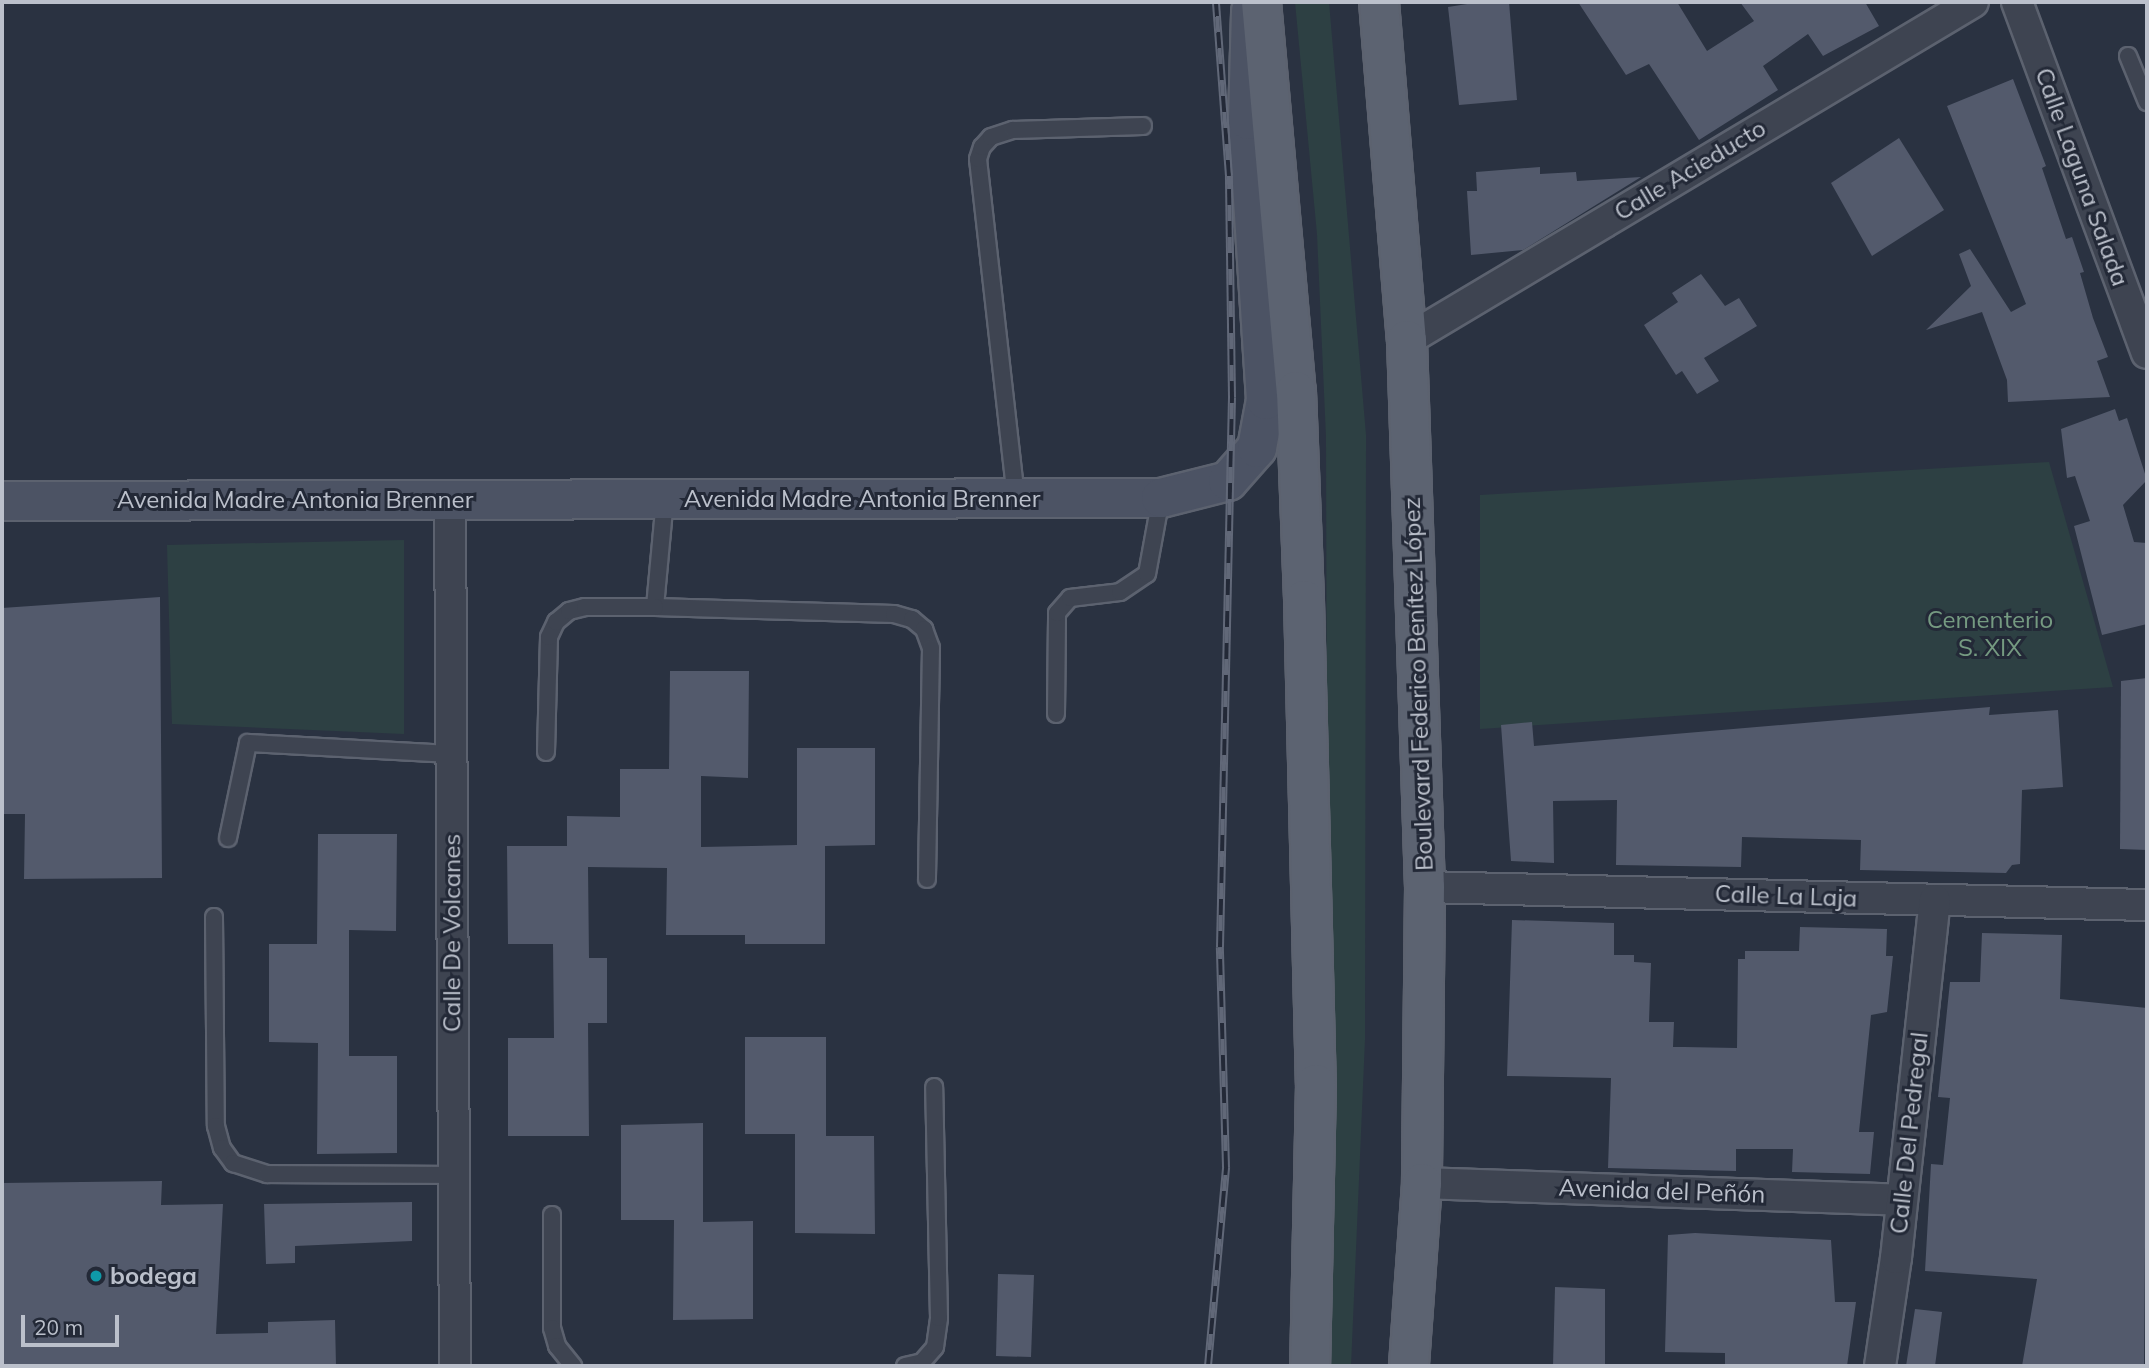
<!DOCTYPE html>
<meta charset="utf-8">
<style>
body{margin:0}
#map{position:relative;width:2149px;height:1368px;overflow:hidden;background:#2a3241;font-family:Mulish,sans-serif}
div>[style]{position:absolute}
.green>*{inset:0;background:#2d4043}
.building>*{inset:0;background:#535a6c}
.roads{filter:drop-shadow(2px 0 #5c626f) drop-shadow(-2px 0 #5c626f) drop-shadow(0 2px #5c626f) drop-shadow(0 -2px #5c626f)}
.lane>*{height:16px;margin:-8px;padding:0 8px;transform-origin:8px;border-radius:8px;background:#3e4451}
.street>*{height:30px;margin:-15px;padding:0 15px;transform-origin:15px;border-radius:15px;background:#3e4451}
.secondary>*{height:38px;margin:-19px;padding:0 19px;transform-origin:19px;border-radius:19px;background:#4c5364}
.primary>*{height:38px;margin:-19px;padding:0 19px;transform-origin:19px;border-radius:19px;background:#5c6371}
.rail>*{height:8px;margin-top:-4px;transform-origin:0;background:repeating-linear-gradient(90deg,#232937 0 16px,#616878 0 32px);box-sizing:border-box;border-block:2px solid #616878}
.dots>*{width:19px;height:19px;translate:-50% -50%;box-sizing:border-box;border:4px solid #232937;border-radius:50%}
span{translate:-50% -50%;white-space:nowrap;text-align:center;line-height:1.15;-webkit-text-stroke:6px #232937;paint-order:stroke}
.street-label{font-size:24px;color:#bbc0cb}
.park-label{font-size:24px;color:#759a81}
.poi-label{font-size:24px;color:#bbc0cb;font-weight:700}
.left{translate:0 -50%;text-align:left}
.frame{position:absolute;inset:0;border:4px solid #bbc0cb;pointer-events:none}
.scale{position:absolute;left:21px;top:1315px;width:98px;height:32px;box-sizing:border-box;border:4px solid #bbc0cb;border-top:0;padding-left:9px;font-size:21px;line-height:24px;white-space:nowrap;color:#bbc0cb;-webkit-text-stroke:5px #232937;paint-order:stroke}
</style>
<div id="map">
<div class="green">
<i style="clip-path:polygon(1295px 2px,1329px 2px,1366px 435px,1365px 1039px,1351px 1366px,1319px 1366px,1328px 1107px,1326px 437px,1317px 234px)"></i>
<i style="clip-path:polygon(2049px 462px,2113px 687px,1480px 729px,1480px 495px)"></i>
<i style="clip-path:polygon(404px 540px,404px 734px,172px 724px,167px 545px)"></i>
</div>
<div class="building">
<i style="clip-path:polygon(1480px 2px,1509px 2px,1517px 100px,1459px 105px,1448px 7px)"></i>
<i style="clip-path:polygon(1578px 2px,1677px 2px,1707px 51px,1754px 21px,1740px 2px,1865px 2px,1879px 26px,1823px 56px,1808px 34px,1763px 66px,1778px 90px,1699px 140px,1649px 64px,1626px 75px)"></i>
<i style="clip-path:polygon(2013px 79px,2046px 166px,2042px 168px,2066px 239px,2072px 237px,2084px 272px,2080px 273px,2093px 318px,2108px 357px,2097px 361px,2110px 397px,2008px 402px,2007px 380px,1982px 312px,1926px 330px,1971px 286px,1959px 254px,1970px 249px,2011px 312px,2026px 304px,1947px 106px)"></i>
<i style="clip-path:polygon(1899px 138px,1944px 210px,1872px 256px,1831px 183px)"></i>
<i style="clip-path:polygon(1540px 167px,1540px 174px,1576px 172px,1577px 181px,1641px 177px,1523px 250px,1471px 255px,1467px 191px,1477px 191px,1476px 172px)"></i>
<i style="clip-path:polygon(1701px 274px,1725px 306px,1739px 298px,1757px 326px,1704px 358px,1719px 381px,1697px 394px,1682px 371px,1676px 375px,1644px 325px,1678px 302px,1672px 293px)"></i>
<i style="clip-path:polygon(2115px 409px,2119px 421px,2127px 418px,2147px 480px,2123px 505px,2134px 542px,2147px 543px,2147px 624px,2102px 635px,2074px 526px,2090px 521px,2075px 476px,2067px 478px,2061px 429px)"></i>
<i style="clip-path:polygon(160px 597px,162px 878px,24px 879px,25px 814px,2px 814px,2px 608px)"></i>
<i style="clip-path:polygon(670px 671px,749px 671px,748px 778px,701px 776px,701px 847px,797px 845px,797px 748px,875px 748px,875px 845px,825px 846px,825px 944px,745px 944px,745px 935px,666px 935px,667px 868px,588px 867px,589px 958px,607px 958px,607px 1023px,588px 1023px,589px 1136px,508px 1136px,508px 1038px,554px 1038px,553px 944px,508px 944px,507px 846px,567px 846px,567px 816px,620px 817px,620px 769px,669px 769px)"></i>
<i style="clip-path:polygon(2147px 678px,2147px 850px,2120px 849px,2121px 681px)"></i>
<i style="clip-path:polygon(1990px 707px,1989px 715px,2058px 710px,2063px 787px,2022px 790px,2020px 864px,2012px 865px,2006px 873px,1860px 870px,1861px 840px,1742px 837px,1741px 867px,1616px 865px,1617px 800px,1553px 801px,1554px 863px,1511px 861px,1501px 725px,1532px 722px,1534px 746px)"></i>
<i style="clip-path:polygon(318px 834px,397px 834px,396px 931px,349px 930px,349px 1056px,397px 1056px,397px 1153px,317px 1154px,318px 1043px,269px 1042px,269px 944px,317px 944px)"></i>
<i style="clip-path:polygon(1512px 920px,1614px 923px,1614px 955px,1634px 955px,1634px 962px,1651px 963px,1649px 1022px,1674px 1022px,1673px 1047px,1684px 1047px,1737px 1048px,1738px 959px,1745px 959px,1745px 951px,1799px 951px,1800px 927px,1887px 929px,1886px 956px,1893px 956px,1887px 1012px,1871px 1015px,1859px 1132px,1874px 1132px,1870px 1174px,1792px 1172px,1793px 1149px,1736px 1149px,1736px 1171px,1608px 1168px,1611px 1078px,1507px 1076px)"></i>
<i style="clip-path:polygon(1982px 933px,2062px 935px,2060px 999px,2147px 1008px,2144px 1366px,2022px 1366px,2037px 1279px,1925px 1271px,1931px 1164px,1943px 1165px,1950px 1098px,1938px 1097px,1950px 982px,1980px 982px)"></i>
<i style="clip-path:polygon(745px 1037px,826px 1037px,826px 1136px,874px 1136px,875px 1234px,795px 1233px,795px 1134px,745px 1134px)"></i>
<i style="clip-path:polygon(703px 1123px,703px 1222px,753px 1221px,753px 1319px,673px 1320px,674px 1220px,621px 1220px,621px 1125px)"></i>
<i style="clip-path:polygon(162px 1181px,161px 1205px,223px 1204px,216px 1334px,268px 1333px,268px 1322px,335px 1320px,336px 1366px,2px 1366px,2px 1183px)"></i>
<i style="clip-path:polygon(412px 1202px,412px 1241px,295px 1246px,295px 1263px,266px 1264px,264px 1204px)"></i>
<i style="clip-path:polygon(1695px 1233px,1831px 1240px,1835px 1302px,1856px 1302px,1847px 1366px,1725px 1366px,1725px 1353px,1665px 1352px,1668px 1235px)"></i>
<i style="clip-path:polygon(998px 1274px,1034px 1275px,1031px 1357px,996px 1356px)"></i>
<i style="clip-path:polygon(1555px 1287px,1605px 1289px,1605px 1366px,1553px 1366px)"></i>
<i style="clip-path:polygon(1915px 1309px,1942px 1312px,1935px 1366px,1906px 1366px)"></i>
</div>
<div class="roads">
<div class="lane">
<i style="left:2128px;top:56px;width:50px;rotate:67.6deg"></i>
<i style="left:1016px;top:498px;width:341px;rotate:-96.4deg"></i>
<i style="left:978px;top:159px;width:13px;rotate:-72deg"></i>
<i style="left:982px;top:147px;width:13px;rotate:-48deg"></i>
<i style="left:991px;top:137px;width:23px;rotate:-18deg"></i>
<i style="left:1013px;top:130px;width:130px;rotate:-1.8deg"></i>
<i style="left:665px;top:499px;width:108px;rotate:95.3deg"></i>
<i style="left:655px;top:607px;width:239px;rotate:1.7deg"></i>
<i style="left:894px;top:614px;width:19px;rotate:16deg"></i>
<i style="left:912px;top:619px;width:16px;rotate:40deg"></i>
<i style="left:924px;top:629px;width:20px;rotate:70deg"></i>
<i style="left:931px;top:648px;width:231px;rotate:91deg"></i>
<i style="left:1056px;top:714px;width:101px;rotate:-89.4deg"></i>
<i style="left:1057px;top:613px;width:20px;rotate:-49deg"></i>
<i style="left:1070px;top:598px;width:50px;rotate:-6.8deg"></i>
<i style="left:1120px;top:592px;width:32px;rotate:-34deg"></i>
<i style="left:1147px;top:574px;width:77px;rotate:-79.6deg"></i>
<i style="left:546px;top:752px;width:115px;rotate:-88.5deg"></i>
<i style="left:549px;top:637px;width:17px;rotate:-65deg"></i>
<i style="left:556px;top:622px;width:17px;rotate:-40deg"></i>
<i style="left:569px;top:611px;width:16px;rotate:-14deg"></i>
<i style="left:585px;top:607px;width:70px"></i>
<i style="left:228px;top:838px;width:97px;rotate:-78.1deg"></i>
<i style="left:248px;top:743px;width:204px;rotate:3.1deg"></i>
<i style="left:214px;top:917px;width:209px;rotate:89.5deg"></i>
<i style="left:216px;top:1126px;width:23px;rotate:75deg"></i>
<i style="left:222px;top:1148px;width:19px;rotate:54deg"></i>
<i style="left:233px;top:1163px;width:36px;rotate:18deg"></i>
<i style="left:267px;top:1174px;width:186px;rotate:0.3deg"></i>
<i style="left:552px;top:1215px;width:113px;rotate:90deg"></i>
<i style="left:552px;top:1328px;width:19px;rotate:74deg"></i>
<i style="left:557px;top:1346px;width:26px;rotate:51deg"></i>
<i style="left:905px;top:1366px;width:17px;rotate:-13deg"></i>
<i style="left:922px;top:1362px;width:20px;rotate:-49deg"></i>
<i style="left:935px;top:1347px;width:29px;rotate:-82deg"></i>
<i style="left:939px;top:1318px;width:231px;rotate:-91.2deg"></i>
</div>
<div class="street">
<i style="left:2017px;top:2px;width:374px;rotate:69.7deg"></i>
<i style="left:1407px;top:340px;width:659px;rotate:-30.84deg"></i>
<i style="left:450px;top:500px;width:866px;rotate:89.67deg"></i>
<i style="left:1425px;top:887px;width:722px;rotate:1.43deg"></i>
<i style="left:1422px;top:1183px;width:479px;rotate:2deg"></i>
<i style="left:1880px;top:1366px;width:109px;rotate:-81.6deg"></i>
<i style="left:1896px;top:1258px;width:360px;rotate:-83.8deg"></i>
</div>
<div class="secondary">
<i style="left:2px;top:501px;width:1159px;rotate:-0.15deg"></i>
<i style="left:1161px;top:498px;width:69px;rotate:-14.2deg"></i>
<i style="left:1228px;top:481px;width:44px;rotate:-48.7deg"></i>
<i style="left:1257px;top:448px;width:49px;rotate:-79.4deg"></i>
<i style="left:1266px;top:400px;width:281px;rotate:-93.7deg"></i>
<i style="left:1248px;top:120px;width:109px;rotate:-88.4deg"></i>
</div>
<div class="primary">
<i style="left:1261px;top:2px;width:391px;rotate:84.9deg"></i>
<i style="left:1296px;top:391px;width:209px;rotate:87.8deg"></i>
<i style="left:1304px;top:600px;width:484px;rotate:88.6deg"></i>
<i style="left:1316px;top:1084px;width:282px;rotate:91.2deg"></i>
<i style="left:1379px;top:2px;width:339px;rotate:85.3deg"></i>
<i style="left:1407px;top:340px;width:547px;rotate:88.12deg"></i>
<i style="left:1425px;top:887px;width:296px;rotate:90.6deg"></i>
<i style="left:1422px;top:1183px;width:183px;rotate:94.1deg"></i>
</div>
</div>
<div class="rail">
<i style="left:1208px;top:1366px;width:200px;rotate:-84.8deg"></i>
<i style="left:1226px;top:1167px;width:220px;rotate:-91.6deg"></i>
<i style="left:1220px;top:947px;width:550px;rotate:-88.75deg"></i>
<i style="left:1232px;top:397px;width:221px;rotate:-90.8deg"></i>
<i style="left:1229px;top:176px;width:174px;rotate:-94.3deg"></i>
</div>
<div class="dots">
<i style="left:96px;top:1276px;background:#0f9aa8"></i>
</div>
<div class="street-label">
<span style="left:1690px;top:170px;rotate:-31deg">Calle Acieducto</span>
<span style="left:2082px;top:177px;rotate:70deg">Calle Laguna Salada</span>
<span style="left:862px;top:499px">Avenida Madre Antonia Brenner</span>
<span style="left:295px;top:500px">Avenida Madre Antonia Brenner</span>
<span style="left:1418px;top:684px;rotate:-92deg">Boulevard Federico Benítez López</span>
<span style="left:1786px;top:896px;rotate:2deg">Calle La Laja</span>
<span style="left:452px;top:933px;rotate:-90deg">Calle De Volcanes</span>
<span style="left:1909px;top:1133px;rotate:-84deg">Calle Del Pedregal</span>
<span style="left:1662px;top:1191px;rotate:2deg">Avenida del Peñón</span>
</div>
<div class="park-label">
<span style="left:1990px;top:634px">Cementerio<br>S. XIX</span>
</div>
<div class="poi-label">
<span class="left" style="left:110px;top:1276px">bodega</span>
</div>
<div class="frame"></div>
<div class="scale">20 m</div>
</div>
